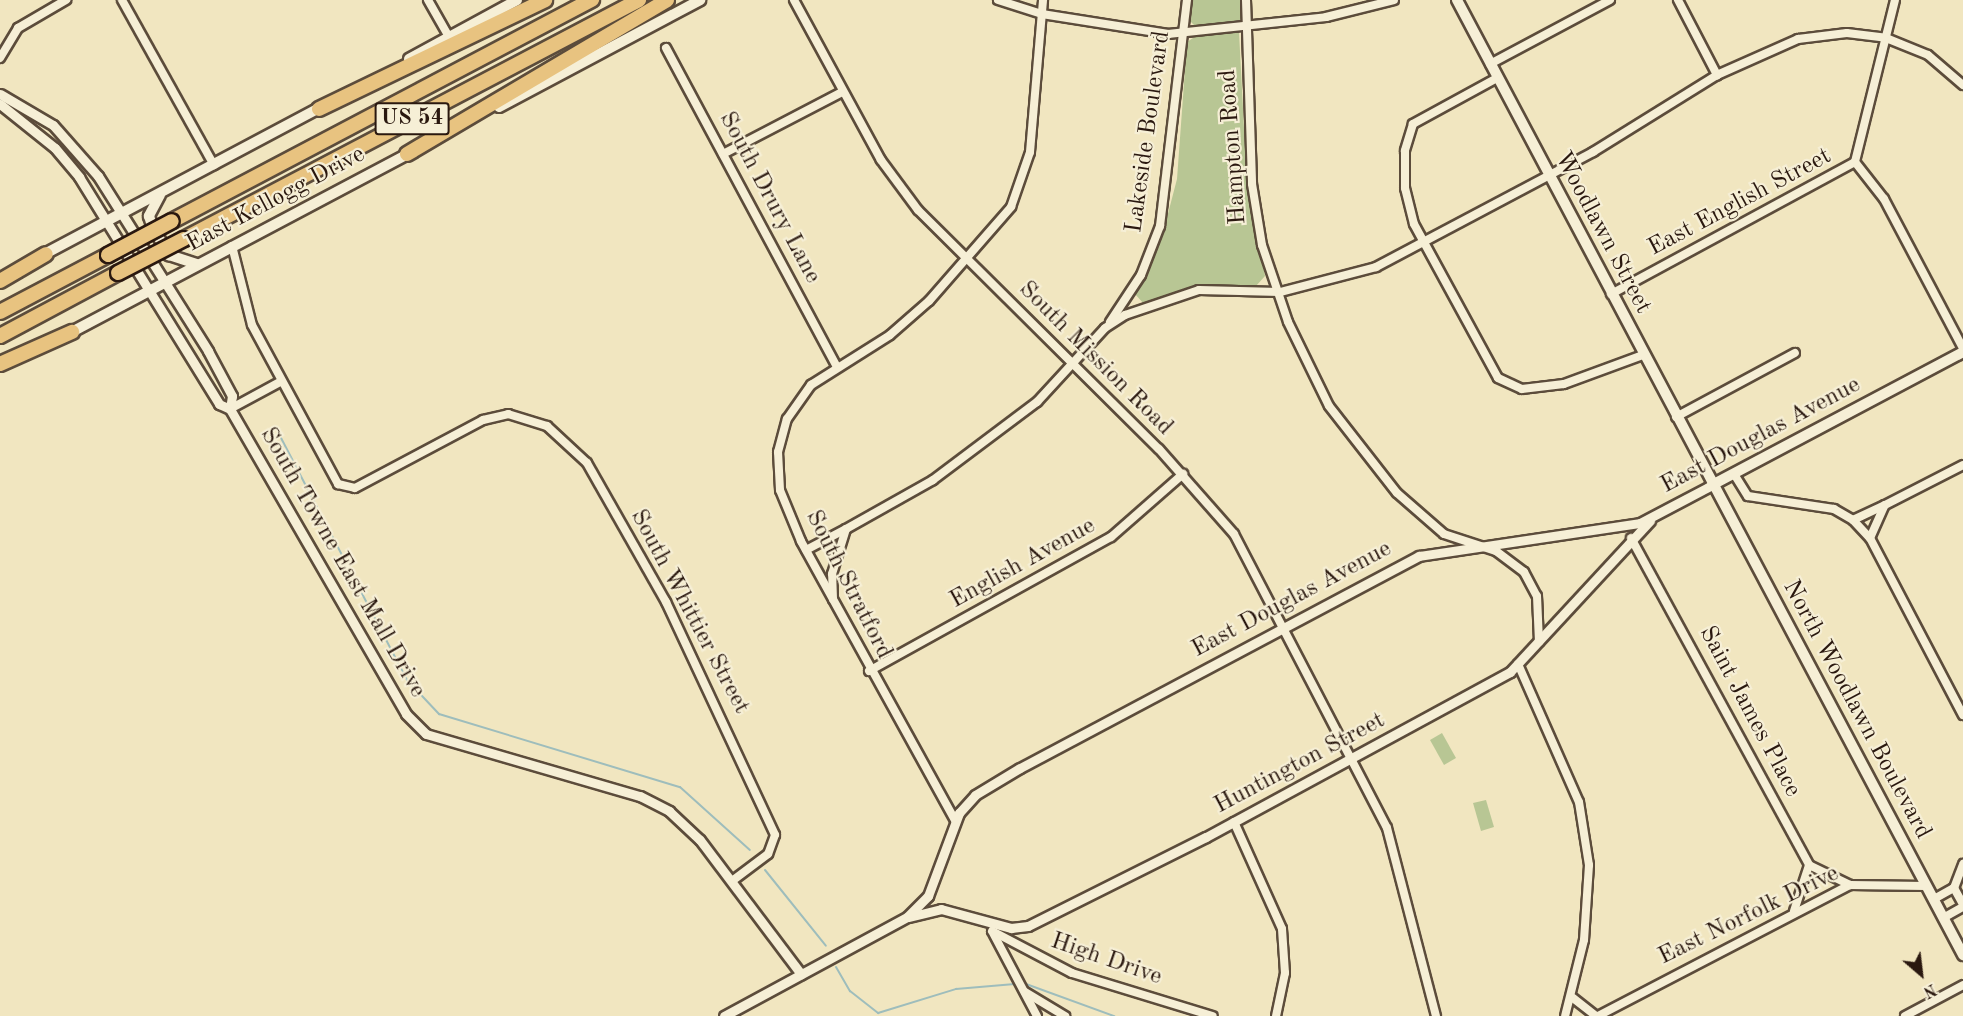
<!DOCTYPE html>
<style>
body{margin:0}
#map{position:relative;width:1963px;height:1016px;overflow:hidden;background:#f1e6c0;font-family:"Old Standard TT",serif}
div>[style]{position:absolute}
.green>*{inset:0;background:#b8c694}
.stream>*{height:2px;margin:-1px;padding:0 1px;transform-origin:1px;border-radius:1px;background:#9ebdbc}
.roads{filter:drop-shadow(2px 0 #5c4c3b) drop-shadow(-2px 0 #5c4c3b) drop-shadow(0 2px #5c4c3b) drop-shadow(0 -2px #5c4c3b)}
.minor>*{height:8px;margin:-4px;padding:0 4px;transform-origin:4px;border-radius:4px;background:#f6efd6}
.tertiary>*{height:9px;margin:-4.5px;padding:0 4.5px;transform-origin:4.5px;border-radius:4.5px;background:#f6efd6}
.secondary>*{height:10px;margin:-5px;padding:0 5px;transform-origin:5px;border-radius:5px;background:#f6efd6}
.motorway>*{height:14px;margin:-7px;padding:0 7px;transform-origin:7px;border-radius:7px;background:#e8c380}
.bridges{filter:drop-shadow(2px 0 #2a180f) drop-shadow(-2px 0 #2a180f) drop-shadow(0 2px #2a180f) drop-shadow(0 -2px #2a180f)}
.motorway-bridge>*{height:14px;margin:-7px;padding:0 7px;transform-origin:7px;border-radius:7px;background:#e8c380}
span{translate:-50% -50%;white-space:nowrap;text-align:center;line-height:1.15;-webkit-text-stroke:4.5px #f6efd6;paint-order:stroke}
.shield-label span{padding:2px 4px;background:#f6efd6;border:2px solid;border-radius:4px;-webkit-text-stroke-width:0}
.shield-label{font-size:22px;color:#2a180f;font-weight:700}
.street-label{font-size:24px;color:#2a180f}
.north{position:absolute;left:1891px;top:944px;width:60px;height:60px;-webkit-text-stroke:4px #f6efd6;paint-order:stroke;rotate:152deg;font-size:16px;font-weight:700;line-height:24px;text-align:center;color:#2a180f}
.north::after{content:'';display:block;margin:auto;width:21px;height:27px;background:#2a180f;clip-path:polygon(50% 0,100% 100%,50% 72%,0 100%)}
</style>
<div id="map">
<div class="green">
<i style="clip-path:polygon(1191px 0,1243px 0,1243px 16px,1238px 23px,1196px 27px,1190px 21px)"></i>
<i style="clip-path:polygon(1239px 32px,1246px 166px,1265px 276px,1256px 286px,1194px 286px,1144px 304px,1135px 294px,1164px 229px,1177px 179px,1187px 42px,1199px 34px)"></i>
<i style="clip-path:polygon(1442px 733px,1456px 758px,1444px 765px,1430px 740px)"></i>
<i style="clip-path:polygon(1486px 800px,1494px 827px,1481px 831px,1473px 803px)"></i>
</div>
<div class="stream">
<i style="left:280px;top:436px;width:275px;rotate:62.5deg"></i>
<i style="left:407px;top:680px;width:47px;rotate:46.7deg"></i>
<i style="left:439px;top:714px;width:252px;rotate:16.9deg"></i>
<i style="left:680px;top:787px;width:94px;rotate:42deg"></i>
<i style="left:765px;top:870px;width:97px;rotate:51.2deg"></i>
<i style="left:836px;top:967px;width:28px;rotate:60deg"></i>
<i style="left:850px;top:991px;width:36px;rotate:38deg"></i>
<i style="left:878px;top:1013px;width:82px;rotate:-17.1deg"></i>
<i style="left:956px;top:989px;width:59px;rotate:-4.8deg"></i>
<i style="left:1026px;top:984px;width:94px;rotate:20deg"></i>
</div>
<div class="roads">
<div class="minor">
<i style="left:122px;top:0;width:189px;rotate:60.9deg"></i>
<i style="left:428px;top:0;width:43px;rotate:60.4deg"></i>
<i style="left:794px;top:0;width:182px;rotate:61.5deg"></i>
<i style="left:881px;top:160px;width:62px;rotate:53.5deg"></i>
<i style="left:918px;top:210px;width:339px;rotate:44.8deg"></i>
<i style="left:1159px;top:449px;width:113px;rotate:48.6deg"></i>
<i style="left:1234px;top:534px;width:331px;rotate:62.5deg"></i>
<i style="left:1387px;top:828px;width:194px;rotate:75.4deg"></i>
<i style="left:998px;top:0;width:46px;rotate:17.7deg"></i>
<i style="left:1042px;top:14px;width:128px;rotate:9deg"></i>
<i style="left:1168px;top:34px;width:159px;rotate:-6.1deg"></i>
<i style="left:1326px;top:17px;width:70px;rotate:-14deg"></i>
<i style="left:1246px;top:0;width:184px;rotate:88.1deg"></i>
<i style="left:1252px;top:184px;width:62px;rotate:80.7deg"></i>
<i style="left:1262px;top:245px;width:81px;rotate:71.3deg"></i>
<i style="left:1288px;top:322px;width:93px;rotate:64deg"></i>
<i style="left:1329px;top:406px;width:110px;rotate:52deg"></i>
<i style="left:1397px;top:493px;width:62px;rotate:41.1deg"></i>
<i style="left:1444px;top:534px;width:55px;rotate:18.1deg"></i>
<i style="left:1496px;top:551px;width:35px;rotate:37deg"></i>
<i style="left:1524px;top:572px;width:27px;rotate:62deg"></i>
<i style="left:1537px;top:596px;width:46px;rotate:87.5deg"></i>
<i style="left:1678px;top:0;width:85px;rotate:62.5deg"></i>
<i style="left:1895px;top:0;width:167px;rotate:103.9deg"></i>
<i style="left:1855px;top:162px;width:47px;rotate:51.9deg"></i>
<i style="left:1884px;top:199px;width:169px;rotate:62.1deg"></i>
<i style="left:666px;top:48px;width:362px;rotate:61.8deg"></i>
<i style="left:0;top:58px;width:35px;rotate:-59deg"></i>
<i style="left:18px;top:28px;width:56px;rotate:-30.3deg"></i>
<i style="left:1490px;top:64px;width:136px;rotate:-28.1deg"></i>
<i style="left:1497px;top:78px;width:96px;rotate:151.3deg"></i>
<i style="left:1413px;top:124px;width:28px;rotate:107deg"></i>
<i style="left:1405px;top:151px;width:37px;rotate:90deg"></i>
<i style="left:1405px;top:188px;width:37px;rotate:76deg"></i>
<i style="left:1414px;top:224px;width:175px;rotate:61.4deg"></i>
<i style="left:1498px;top:378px;width:26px;rotate:25deg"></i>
<i style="left:1522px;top:389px;width:42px;rotate:-6.8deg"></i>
<i style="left:1564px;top:384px;width:84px;rotate:-20.2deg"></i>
<i style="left:723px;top:154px;width:134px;rotate:-27.5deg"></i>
<i style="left:232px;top:246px;width:81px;rotate:75.8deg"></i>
<i style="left:252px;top:325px;width:181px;rotate:61.6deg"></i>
<i style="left:338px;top:484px;width:17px;rotate:13deg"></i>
<i style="left:355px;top:488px;width:145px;rotate:-28deg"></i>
<i style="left:483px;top:420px;width:26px;rotate:-13deg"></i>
<i style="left:508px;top:414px;width:41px;rotate:17.1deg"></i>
<i style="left:547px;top:426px;width:54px;rotate:42.8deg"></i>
<i style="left:587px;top:463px;width:160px;rotate:60.4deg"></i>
<i style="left:666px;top:602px;width:257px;rotate:64.9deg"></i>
<i style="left:775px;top:835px;width:20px;rotate:110deg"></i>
<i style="left:768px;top:854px;width:45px;rotate:143.1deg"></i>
<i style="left:1611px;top:294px;width:277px;rotate:-28.4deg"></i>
<i style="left:1110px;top:322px;width:56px;rotate:-56.6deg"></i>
<i style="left:1141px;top:275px;width:53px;rotate:-68.8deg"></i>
<i style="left:1160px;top:226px;width:228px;rotate:-83.2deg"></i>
<i style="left:230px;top:409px;width:57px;rotate:-28.4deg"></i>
<i style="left:1676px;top:417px;width:135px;rotate:-28.3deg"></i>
<i style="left:1734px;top:474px;width:26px;rotate:58deg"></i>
<i style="left:1748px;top:496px;width:87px;rotate:8.6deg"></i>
<i style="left:1834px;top:509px;width:22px;rotate:30deg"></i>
<i style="left:1853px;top:520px;width:25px;rotate:47deg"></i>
<i style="left:1870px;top:538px;width:200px;rotate:62.3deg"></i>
<i style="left:1853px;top:520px;width:35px;rotate:-25deg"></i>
<i style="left:1631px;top:538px;width:372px;rotate:61.4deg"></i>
<i style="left:1809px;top:865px;width:46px;rotate:26deg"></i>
<i style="left:1870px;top:538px;width:36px;rotate:-66deg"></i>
<i style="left:1885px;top:505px;width:88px;rotate:-27.1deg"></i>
<i style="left:806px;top:550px;width:45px;rotate:-27.7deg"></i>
<i style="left:833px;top:599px;width:25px;rotate:-92deg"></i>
<i style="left:832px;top:574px;width:47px;rotate:-72.7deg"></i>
<i style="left:846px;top:529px;width:100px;rotate:-29.4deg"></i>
<i style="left:933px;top:480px;width:130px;rotate:-36.9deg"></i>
<i style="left:1037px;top:402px;width:100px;rotate:-47.4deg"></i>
<i style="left:1105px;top:328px;width:24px;rotate:-33deg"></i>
<i style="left:1125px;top:315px;width:78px;rotate:-18.7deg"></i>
<i style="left:1199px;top:290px;width:81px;rotate:1.4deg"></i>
<i style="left:1280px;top:292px;width:99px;rotate:-14.6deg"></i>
<i style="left:1376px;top:267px;width:246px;rotate:-27.9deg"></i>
<i style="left:1593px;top:152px;width:146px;rotate:-31.8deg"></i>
<i style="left:1717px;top:75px;width:89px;rotate:-24deg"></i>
<i style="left:1798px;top:39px;width:49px;rotate:-7deg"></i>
<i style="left:1847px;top:33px;width:39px;rotate:7deg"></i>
<i style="left:1886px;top:38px;width:45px;rotate:22deg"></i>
<i style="left:1928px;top:55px;width:46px;rotate:40.6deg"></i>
<i style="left:1518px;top:664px;width:151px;rotate:66.2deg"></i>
<i style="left:1579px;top:802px;width:64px;rotate:81deg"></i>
<i style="left:1589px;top:865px;width:75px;rotate:93.8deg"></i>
<i style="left:1584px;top:940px;width:78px;rotate:104deg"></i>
<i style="left:869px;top:671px;width:277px;rotate:-29deg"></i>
<i style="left:1111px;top:537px;width:96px;rotate:-41.2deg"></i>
<i style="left:956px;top:822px;width:321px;rotate:-118.9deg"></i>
<i style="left:801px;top:541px;width:55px;rotate:-112.4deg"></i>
<i style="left:780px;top:490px;width:38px;rotate:-93deg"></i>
<i style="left:778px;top:452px;width:34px;rotate:-75deg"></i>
<i style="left:787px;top:419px;width:42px;rotate:-54.8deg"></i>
<i style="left:811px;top:385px;width:93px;rotate:-32.3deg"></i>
<i style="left:890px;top:335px;width:52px;rotate:-41.1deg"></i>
<i style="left:929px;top:301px;width:125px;rotate:-48.9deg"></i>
<i style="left:1011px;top:207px;width:58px;rotate:-70.9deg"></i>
<i style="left:1030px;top:152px;width:153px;rotate:-85.1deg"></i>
<i style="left:1234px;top:822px;width:117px;rotate:65.8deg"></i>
<i style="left:1282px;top:929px;width:44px;rotate:86.1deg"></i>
<i style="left:1285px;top:973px;width:44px;rotate:101.8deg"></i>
<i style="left:1954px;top:888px;width:18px;rotate:61deg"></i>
<i style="left:1934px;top:899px;width:23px;rotate:-29deg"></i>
<i style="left:1954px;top:888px;width:26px;rotate:-69deg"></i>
<i style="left:1794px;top:911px;width:48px;rotate:-71.9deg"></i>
<i style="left:1943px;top:918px;width:23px;rotate:-29deg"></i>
<i style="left:992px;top:931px;width:90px;rotate:27.7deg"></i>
<i style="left:1072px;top:973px;width:147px;rotate:17deg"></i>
<i style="left:993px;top:933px;width:94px;rotate:62.1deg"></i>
<i style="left:1025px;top:992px;width:47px;rotate:31deg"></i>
<i style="left:1573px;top:998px;width:29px;rotate:38deg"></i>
<i style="left:1598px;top:1016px;width:284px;rotate:-27.5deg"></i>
<i style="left:1850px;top:885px;width:76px;rotate:0.8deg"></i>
<i style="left:1905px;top:1016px;width:66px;rotate:-28.1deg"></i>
</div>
<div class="tertiary">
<i style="left:0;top:94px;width:61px;rotate:30.3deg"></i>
<i style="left:53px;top:125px;width:68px;rotate:48.6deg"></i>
<i style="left:98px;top:176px;width:207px;rotate:57.8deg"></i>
<i style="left:208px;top:351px;width:51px;rotate:61.9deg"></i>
<i style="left:232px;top:396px;width:13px;rotate:99deg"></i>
<i style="left:0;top:104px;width:70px;rotate:38.7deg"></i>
<i style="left:55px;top:148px;width:38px;rotate:50deg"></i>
<i style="left:79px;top:177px;width:267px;rotate:58.3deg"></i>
<i style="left:219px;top:404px;width:12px;rotate:24deg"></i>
<i style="left:230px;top:409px;width:352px;rotate:60deg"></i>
<i style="left:406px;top:714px;width:28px;rotate:45deg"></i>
<i style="left:426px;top:734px;width:223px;rotate:16.2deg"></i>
<i style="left:640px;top:796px;width:33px;rotate:27deg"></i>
<i style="left:669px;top:811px;width:42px;rotate:43.1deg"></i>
<i style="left:700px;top:840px;width:168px;rotate:53deg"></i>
<i style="left:909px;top:917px;width:33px;rotate:-14deg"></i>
<i style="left:941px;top:909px;width:73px;rotate:15.2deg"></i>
<i style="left:1011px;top:928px;width:17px;rotate:-7deg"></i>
<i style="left:1028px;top:926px;width:199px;rotate:-26.6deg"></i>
<i style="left:1206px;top:837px;width:346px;rotate:-28.5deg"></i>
<i style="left:1510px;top:672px;width:206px;rotate:-47.2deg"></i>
<i style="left:724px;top:1016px;width:208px;rotate:-28.4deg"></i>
<i style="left:907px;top:917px;width:30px;rotate:-45deg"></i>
<i style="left:928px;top:896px;width:89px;rotate:-69.5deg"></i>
<i style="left:959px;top:813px;width:24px;rotate:-48deg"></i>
<i style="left:975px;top:795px;width:52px;rotate:-31deg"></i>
<i style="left:1020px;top:768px;width:452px;rotate:-28deg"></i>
<i style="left:1419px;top:556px;width:223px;rotate:-8.5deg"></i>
<i style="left:1640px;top:523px;width:81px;rotate:-27.8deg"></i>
</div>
<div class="secondary">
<i style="left:1457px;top:0;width:1081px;rotate:62.08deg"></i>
<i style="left:409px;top:59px;width:123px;rotate:-28.6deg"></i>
<i style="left:499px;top:107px;width:228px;rotate:-28deg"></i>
<i style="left:160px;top:195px;width:24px;rotate:118deg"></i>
<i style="left:149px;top:216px;width:10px;rotate:73deg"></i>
<i style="left:152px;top:226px;width:34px;rotate:60deg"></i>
<i style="left:169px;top:255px;width:29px;rotate:18deg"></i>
<i style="left:39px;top:257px;width:324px;rotate:-28deg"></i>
<i style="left:66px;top:335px;width:393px;rotate:-27.9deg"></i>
<i style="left:1712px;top:485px;width:284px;rotate:-27.9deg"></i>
</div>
<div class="motorway">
<i style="left:319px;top:109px;width:251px;rotate:-25.7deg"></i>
<i style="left:407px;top:154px;width:302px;rotate:-30.6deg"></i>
<i style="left:172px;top:221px;width:475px;rotate:-27.8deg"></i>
<i style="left:184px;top:239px;width:514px;rotate:-27.71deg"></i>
<i style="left:0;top:281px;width:53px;rotate:-30.4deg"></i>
<i style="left:0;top:312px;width:122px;rotate:-27.8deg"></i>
<i style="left:0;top:336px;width:134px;rotate:-28.1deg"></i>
<i style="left:0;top:364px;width:79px;rotate:-24deg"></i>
</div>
</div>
<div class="bridges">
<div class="motorway-bridge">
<i style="left:108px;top:255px;width:72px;rotate:-28deg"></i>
<i style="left:118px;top:273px;width:74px;rotate:-27.3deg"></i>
</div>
</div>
<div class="shield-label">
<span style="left:412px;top:119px">US 54</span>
</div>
<div class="street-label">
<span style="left:1149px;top:132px;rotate:-82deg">Lakeside Boulevard</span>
<span style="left:1234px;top:147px;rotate:-94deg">Hampton Road</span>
<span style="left:769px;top:198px;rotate:62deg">South Drury Lane</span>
<span style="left:276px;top:200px;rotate:-28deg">East Kellogg Drive</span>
<span style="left:1740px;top:203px;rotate:-28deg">East English Street</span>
<span style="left:1602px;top:233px;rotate:62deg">Woodlawn Street</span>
<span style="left:1095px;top:359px;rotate:45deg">South Mission Road</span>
<span style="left:1761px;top:436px;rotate:-28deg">East Douglas Avenue</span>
<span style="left:342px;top:563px;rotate:60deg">South Towne East Mall Drive</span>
<span style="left:1023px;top:564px;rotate:-29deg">English Avenue</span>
<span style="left:848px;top:585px;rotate:63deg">South Stratford</span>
<span style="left:1292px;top:600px;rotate:-28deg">East Douglas Avenue</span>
<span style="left:689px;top:612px;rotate:62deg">South Whittier Street</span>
<span style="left:1856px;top:710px;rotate:62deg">North Woodlawn Boulevard</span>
<span style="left:1749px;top:712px;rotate:62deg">Saint James Place</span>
<span style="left:1300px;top:764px;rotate:-28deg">Huntington Street</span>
<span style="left:1749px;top:916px;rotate:-26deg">East Norfolk Drive</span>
<span style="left:1106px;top:960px;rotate:19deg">High Drive</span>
</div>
<div class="north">N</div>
</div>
